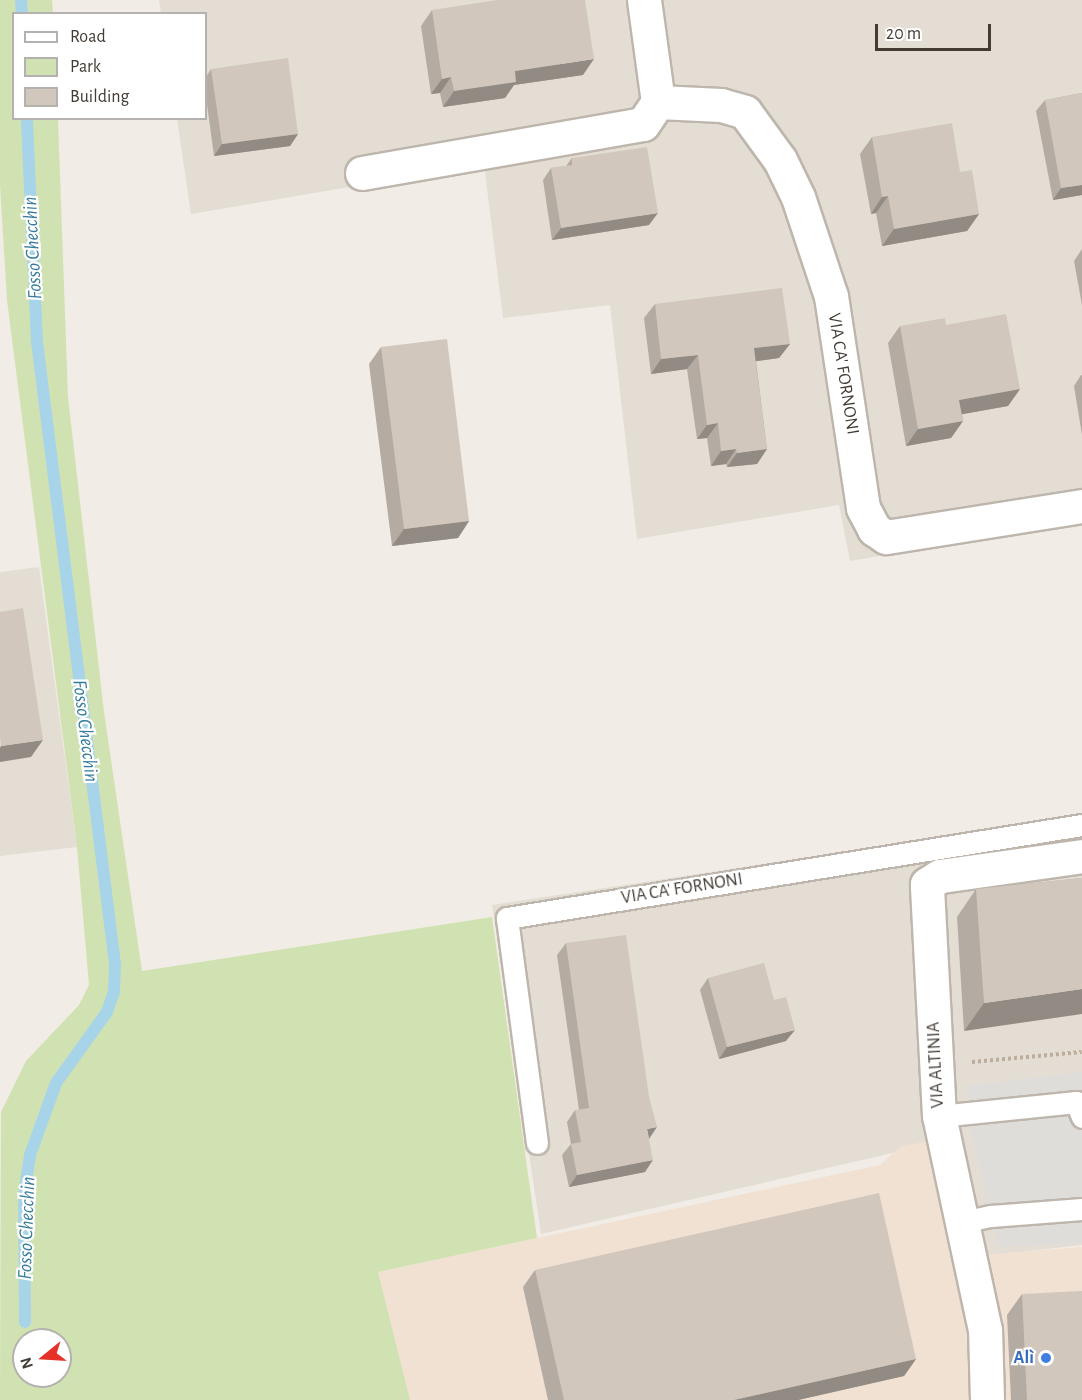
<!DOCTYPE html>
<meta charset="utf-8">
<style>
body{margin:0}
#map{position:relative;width:1082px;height:1400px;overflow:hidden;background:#f1ece5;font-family:"Alegreya Sans",sans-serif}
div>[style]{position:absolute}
.residential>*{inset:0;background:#e4ddd4}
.commercial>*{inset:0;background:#f1e1d2}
.green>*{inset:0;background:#d1e2b2}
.parking>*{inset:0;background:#dfddda}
.stream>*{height:12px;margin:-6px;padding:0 6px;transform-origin:6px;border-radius:6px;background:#a7d4e9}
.path>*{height:4px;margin-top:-2px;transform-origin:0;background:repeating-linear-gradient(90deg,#bcad9c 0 3px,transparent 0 6px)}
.roads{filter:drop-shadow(2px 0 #beb6ac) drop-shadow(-2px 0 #beb6ac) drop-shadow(0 2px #beb6ac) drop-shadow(0 -2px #beb6ac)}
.lane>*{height:21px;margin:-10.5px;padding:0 10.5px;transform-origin:10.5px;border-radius:10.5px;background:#fff}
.street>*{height:33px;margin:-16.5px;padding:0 16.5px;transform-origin:16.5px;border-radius:16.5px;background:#fff}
.wall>*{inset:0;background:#b4aba2}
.shaded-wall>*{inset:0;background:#928b84}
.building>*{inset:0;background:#d1c7bc}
.dots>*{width:16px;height:16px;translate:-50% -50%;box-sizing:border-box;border:3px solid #fff;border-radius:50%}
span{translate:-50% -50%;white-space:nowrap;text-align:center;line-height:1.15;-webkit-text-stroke:4.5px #fff;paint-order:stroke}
.street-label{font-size:18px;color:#433c35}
.shop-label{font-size:18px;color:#366cbe;font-weight:700}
.right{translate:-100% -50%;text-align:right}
.water-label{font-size:20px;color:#377c9d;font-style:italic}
.legend{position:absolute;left:12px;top:12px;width:195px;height:108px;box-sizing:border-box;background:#fff;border:2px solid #b4b1ae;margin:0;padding:8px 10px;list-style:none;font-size:18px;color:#433c35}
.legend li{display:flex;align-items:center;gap:12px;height:30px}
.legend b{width:30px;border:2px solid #b4b1ae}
.north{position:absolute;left:12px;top:1328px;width:60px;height:60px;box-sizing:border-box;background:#fff;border:2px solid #b4b1ae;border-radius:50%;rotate:252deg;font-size:16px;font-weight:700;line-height:24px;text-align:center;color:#433c35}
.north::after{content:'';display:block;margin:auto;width:21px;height:27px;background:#e53128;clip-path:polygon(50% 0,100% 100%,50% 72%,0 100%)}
.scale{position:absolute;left:875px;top:24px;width:116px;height:27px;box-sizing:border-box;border:3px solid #433c35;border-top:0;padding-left:8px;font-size:18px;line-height:21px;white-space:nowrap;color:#433c35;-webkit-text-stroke:4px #fff;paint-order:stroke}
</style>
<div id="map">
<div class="residential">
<i style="clip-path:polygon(159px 0,1082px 0,1082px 522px,850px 561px,839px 505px,637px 539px,610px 305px,503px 318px,484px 164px,191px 214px,177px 119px,206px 118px,206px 14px,161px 13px)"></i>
<i style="clip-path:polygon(39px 567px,77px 847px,0 856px,0 572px)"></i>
<i style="clip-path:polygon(1082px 816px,1082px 1245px,985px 1256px,958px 1138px,541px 1234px,492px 905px)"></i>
</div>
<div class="commercial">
<i style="clip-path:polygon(956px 1137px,981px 1255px,1082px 1247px,1082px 1400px,410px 1400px,378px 1272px,880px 1165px,901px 1146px)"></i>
</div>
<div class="green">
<i style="clip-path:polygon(evenodd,0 0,52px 0,53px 13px,14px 14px,14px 118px,58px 119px,68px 397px,104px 712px,142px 971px,492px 917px,537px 1238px,378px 1272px,410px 1400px,0 1400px,1px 1112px,26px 1061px,79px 1005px,89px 985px,77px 847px,7px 300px,0 185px,0 0,24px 1340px,60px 1340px,60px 1376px,24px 1376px,24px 1340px)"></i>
</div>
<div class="parking">
<i style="clip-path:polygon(1082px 1072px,1082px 1243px,998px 1247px,967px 1113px,966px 1086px)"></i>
</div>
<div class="stream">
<i style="left:21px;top:0;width:14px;rotate:86deg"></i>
<i style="left:25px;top:1322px;width:128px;rotate:-90.4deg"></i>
<i style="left:24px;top:1194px;width:39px;rotate:-81deg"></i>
<i style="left:30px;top:1155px;width:77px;rotate:-70.1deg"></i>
<i style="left:56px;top:1083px;width:87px;rotate:-54.3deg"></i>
<i style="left:107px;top:1012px;width:21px;rotate:-71deg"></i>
<i style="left:114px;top:992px;width:28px;rotate:-88deg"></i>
<i style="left:115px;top:964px;width:627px;rotate:-97.15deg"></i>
<i style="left:37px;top:342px;width:224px;rotate:-92.6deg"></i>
</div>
<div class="path">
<i style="left:972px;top:1062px;width:110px;rotate:-5.2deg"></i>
</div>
<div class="roads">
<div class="lane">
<i style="left:939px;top:1116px;width:138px;rotate:-5.8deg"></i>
<i style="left:1076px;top:1102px;width:16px;rotate:68deg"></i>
<i style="left:537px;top:1143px;width:227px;rotate:-97.6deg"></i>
<i style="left:507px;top:918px;width:582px;rotate:-9.19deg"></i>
<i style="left:962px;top:1222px;width:30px;rotate:-12deg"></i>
<i style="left:991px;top:1216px;width:91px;rotate:-4.4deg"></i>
</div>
<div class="street">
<i style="left:644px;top:0;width:103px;rotate:82.2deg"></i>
<i style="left:658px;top:102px;width:63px;rotate:2.7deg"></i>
<i style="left:721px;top:105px;width:25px;rotate:16deg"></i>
<i style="left:745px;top:112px;width:59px;rotate:53.9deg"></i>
<i style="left:780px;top:160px;width:41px;rotate:64.1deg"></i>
<i style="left:798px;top:197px;width:104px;rotate:71.6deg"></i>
<i style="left:831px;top:296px;width:214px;rotate:81.4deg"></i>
<i style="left:863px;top:508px;width:24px;rotate:62deg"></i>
<i style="left:874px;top:529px;width:14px;rotate:34deg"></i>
<i style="left:886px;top:537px;width:198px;rotate:-9deg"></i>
<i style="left:362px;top:173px;width:285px;rotate:-9.9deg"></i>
<i style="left:643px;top:124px;width:27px;rotate:-56deg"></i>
<i style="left:987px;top:1400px;width:70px;rotate:-91.6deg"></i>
<i style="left:985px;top:1330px;width:219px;rotate:-102.1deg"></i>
<i style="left:939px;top:1116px;width:232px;rotate:-93deg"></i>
<i style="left:927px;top:884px;width:15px;rotate:-32deg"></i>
<i style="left:940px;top:876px;width:143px;rotate:-8deg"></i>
</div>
</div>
<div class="wall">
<i style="clip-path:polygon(432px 10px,583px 75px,514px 85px,505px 98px,443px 107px,440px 93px,431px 94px,421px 26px)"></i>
<i style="clip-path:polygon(211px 69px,298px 134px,290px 146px,214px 156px,206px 97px,206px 77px)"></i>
<i style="clip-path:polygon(1082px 93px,1082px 195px,1053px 200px,1036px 111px,1045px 100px)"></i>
<i style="clip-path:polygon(872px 137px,960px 172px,979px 214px,967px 231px,882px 246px,876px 213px,871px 214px,860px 154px)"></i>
<i style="clip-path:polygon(572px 158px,649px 225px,552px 240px,543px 180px,551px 168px,566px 166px)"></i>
<i style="clip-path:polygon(1082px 249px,1082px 305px,1074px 261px)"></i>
<i style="clip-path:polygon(655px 304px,790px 344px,779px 358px,756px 361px,767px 449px,757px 464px,727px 467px,726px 464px,711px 466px,707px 438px,697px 439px,687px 369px,651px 374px,644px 318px)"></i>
<i style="clip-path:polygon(946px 325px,1020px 389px,1008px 406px,962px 414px,963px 421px,951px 438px,906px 446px,888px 343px,900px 326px)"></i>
<i style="clip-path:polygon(381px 347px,469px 521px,458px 538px,392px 546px,369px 364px)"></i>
<i style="clip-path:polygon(1081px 375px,1082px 375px,1082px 435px,1074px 386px)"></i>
<i style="clip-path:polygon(1082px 878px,964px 1031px,957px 917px,976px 889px)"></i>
<i style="clip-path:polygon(566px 943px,649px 1139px,645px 1172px,569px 1187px,562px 1155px,571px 1144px,567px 1122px,575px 1110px,579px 1110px,557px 955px)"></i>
<i style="clip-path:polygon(708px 978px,786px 1041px,719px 1059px,700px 990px)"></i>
<i style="clip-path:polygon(535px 1270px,916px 1359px,904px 1376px,798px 1400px,548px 1400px,523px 1287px)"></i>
<i style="clip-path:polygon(1022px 1294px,1082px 1400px,1011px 1400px,1007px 1315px)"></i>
</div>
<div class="shaded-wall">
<i style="clip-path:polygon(594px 59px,583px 75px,514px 85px,505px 98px,443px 107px,454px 91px,515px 71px)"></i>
<i style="clip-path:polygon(451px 77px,440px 93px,431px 94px,442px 79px)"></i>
<i style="clip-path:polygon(298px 134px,290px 146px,214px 156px,222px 144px)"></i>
<i style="clip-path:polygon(1082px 185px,1082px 195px,1053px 200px,1061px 188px)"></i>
<i style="clip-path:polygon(888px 196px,876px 213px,871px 214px,882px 197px)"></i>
<i style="clip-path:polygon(658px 213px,649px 225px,552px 240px,561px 228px)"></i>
<i style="clip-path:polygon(979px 214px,967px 231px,882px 246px,894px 229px)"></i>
<i style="clip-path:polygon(790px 344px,779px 358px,744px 363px,754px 348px)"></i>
<i style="clip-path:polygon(698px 355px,687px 369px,651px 374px,661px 359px)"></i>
<i style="clip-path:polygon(1020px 389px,1008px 406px,947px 417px,959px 400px)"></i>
<i style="clip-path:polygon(963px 421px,951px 438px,906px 446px,918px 429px)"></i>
<i style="clip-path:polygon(718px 423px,707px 438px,697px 439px,707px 425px)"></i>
<i style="clip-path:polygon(736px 449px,726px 464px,711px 466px,721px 451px)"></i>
<i style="clip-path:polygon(767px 449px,757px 464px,727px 467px,737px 453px)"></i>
<i style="clip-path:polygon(469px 521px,458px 538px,392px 546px,404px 529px)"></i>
<i style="clip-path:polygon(43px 740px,31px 757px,0 762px,0 748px,1px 746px)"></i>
<i style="clip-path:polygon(1082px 989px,1082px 1014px,964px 1031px,984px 1003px)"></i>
<i style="clip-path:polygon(795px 1030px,786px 1041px,719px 1059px,727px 1047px)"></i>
<i style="clip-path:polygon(657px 1127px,649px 1139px,647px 1129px)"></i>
<i style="clip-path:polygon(653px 1160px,645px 1172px,569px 1187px,577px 1175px)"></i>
<i style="clip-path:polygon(916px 1359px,904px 1376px,798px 1400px,734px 1400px)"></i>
</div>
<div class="building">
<i style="clip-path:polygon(497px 0,585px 0,594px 59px,515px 71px,516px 82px,454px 91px,451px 77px,442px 79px,432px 10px)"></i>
<i style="clip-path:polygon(288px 58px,298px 134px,222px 144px,211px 69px)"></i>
<i style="clip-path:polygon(1082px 93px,1082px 185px,1061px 188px,1045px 100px)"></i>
<i style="clip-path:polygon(952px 123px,960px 172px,972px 170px,979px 214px,894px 229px,888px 196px,882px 197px,872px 137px)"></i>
<i style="clip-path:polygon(647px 147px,658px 213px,561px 228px,551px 168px,572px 165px,572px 158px)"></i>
<i style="clip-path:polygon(782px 288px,790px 344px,754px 348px,767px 449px,737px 453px,736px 449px,721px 451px,718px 423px,707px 425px,698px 355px,661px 359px,655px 304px)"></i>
<i style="clip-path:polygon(1006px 314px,1020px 389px,959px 400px,963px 421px,918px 429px,900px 326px,945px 318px,946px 325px)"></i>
<i style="clip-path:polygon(447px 339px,469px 521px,404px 529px,381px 347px)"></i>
<i style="clip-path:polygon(23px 608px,43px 740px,1px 746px,0 737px,0 612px)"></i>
<i style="clip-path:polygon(1082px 878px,1082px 989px,984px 1003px,976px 889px)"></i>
<i style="clip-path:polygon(626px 935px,649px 1097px,657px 1127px,647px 1129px,653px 1160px,577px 1175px,571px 1144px,581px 1142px,575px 1110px,589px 1108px,566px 943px)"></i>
<i style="clip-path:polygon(764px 963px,774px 1000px,786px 997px,795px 1030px,727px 1047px,708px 978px)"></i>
<i style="clip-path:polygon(879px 1193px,916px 1359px,734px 1400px,564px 1400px,535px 1270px)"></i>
<i style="clip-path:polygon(1082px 1291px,1082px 1400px,1027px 1400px,1022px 1294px)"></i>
</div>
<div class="dots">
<i style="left:1046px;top:1358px;background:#3f7fe0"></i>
</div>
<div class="street-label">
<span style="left:843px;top:374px;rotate:81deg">VIA CA' FORNONI</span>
<span style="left:682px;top:889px;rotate:-9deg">VIA CA' FORNONI</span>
<span style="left:936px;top:1065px;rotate:-93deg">VIA ALTINIA</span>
</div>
<div class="shop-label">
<span class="right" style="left:1034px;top:1358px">Alì</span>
</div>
<div class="water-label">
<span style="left:33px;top:248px;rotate:-93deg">Fosso Checchin</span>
<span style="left:85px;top:731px;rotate:83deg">Fosso Checchin</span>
<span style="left:27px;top:1228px;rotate:-88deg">Fosso Checchin</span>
</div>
<ul class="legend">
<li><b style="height:8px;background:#fff"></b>Road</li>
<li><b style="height:16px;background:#d1e2b2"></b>Park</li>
<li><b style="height:16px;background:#d1c7bc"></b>Building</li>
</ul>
<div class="north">N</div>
<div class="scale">20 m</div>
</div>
